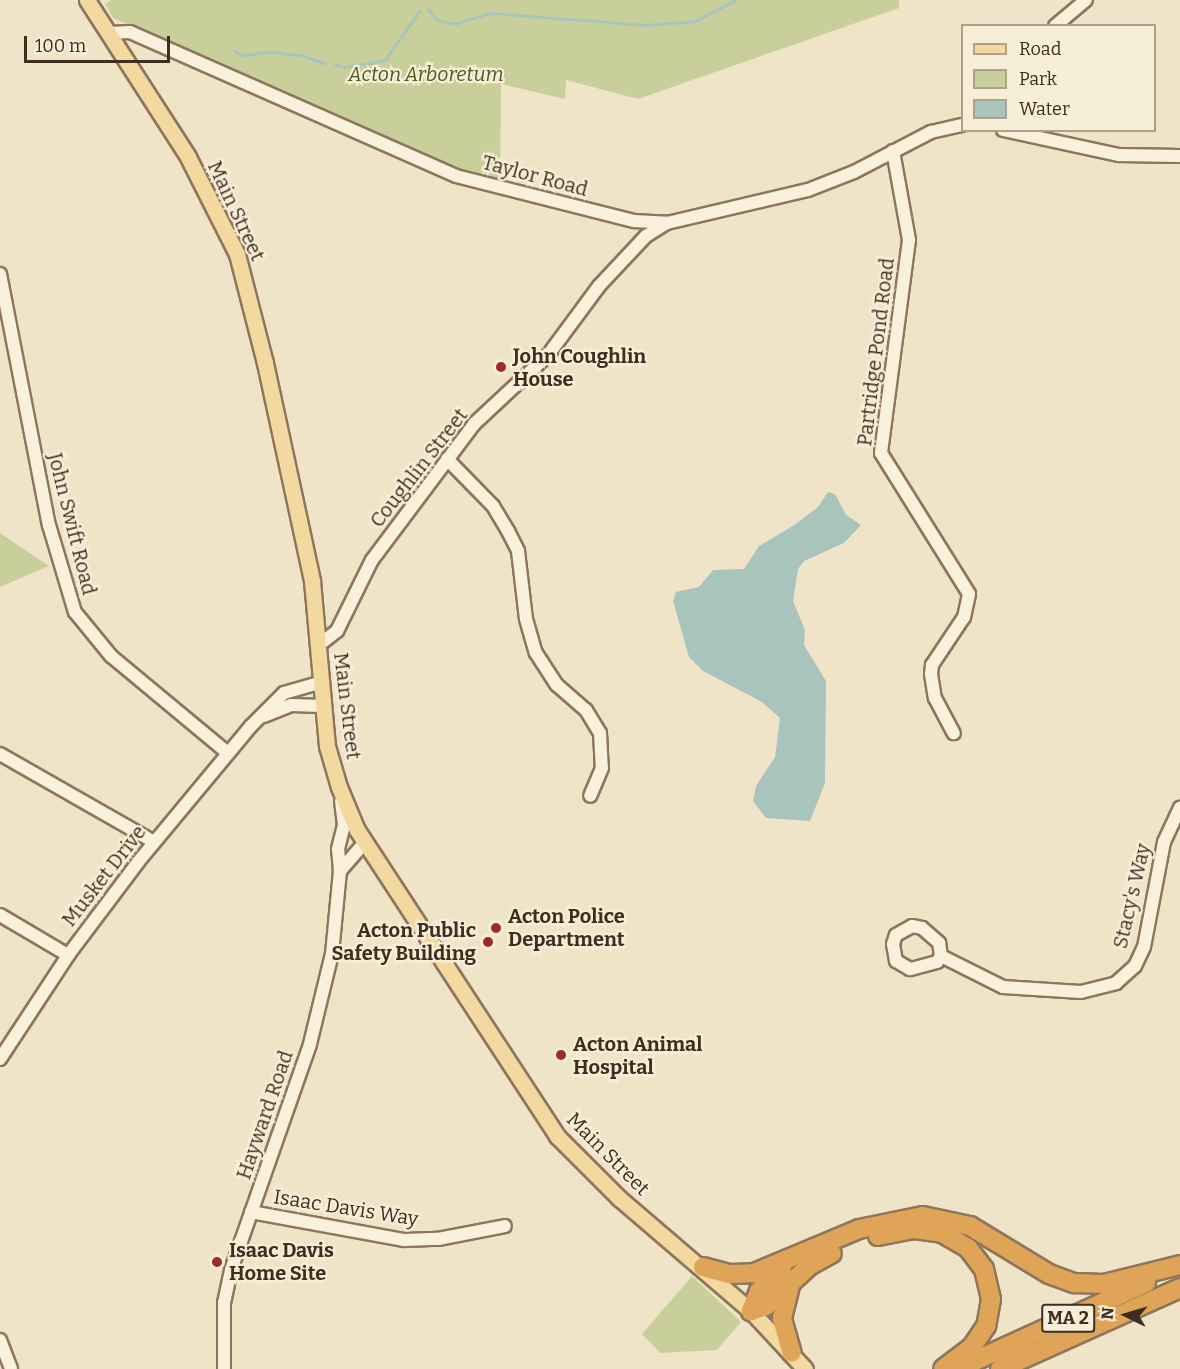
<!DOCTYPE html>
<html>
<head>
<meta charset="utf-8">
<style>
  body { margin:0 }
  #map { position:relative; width:1180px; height:1369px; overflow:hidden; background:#f0e4c8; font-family:Bitter,serif }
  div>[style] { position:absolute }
  .green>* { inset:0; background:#c9cf9b }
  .water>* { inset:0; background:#a9c4bc }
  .stream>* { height:3px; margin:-1.5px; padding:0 1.5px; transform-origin:1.5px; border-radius:1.5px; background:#a9c4bc }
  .roads { filter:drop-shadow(2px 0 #8d765c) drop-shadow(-2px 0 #8d765c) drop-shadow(0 2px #8d765c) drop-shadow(0 -2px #8d765c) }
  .minor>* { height:12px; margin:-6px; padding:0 6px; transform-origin:6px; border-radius:6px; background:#faf1dc }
  .major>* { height:15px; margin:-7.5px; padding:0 7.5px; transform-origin:7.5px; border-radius:7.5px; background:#f3d9a0 }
  .highway>* { height:18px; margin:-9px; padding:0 9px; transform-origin:9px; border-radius:9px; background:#e0a458 }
  .dots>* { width:16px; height:16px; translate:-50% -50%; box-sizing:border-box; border:3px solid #f7eed8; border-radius:50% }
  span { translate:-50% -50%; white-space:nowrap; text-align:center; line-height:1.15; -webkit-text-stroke:4.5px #f7eed8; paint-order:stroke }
  .shield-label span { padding:2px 4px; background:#f7eed8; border:2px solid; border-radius:4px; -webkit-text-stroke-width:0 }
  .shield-label { font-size:18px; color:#3d2e20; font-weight:700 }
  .park-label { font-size:20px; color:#4d5a26; font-style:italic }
  .street-label { font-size:20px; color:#3d2e20 }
  .poi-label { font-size:20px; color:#3d2e20; font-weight:700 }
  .left { translate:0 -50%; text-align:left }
  .right { translate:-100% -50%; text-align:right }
  .legend { position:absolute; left:961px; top:24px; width:195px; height:108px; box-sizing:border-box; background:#f7eed8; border:2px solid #ada18e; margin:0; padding:8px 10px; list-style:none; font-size:18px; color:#3d2e20 }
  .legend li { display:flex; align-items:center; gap:12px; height:30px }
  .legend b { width:30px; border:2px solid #ada18e }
  .north { position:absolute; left:1096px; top:1285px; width:60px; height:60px; -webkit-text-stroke:4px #f7eed8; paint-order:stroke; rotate:275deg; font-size:16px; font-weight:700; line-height:24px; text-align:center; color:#3d2e20 }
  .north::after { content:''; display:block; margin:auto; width:21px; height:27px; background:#3d2e20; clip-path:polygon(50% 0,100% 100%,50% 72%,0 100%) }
  .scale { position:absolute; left:24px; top:36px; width:146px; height:27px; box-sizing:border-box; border:3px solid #3d2e20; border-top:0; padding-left:8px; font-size:18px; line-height:21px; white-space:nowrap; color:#3d2e20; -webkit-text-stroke:4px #f7eed8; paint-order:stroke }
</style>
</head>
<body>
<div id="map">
  <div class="green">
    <i style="clip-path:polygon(111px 0,899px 0,899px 8px,638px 99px,566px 80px,565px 99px,501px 84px,500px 180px,463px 172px,113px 18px,105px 4px)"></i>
    <i style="clip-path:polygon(0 533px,49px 566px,0 587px)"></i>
    <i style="clip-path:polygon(692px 1276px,741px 1322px,717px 1350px,660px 1353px,642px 1334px)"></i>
  </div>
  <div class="water">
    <i style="clip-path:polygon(828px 492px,835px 494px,846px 515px,861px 525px,844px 543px,804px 561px,798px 569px,793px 601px,805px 630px,804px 645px,826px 681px,825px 783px,810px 821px,766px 818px,753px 801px,756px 786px,775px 757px,780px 718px,762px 702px,703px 671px,689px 657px,673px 601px,676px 592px,699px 587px,713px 570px,744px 569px,759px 546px,796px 524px,818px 507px)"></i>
  </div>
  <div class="stream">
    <i style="left:428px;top:9px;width:14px;rotate:51deg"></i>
    <i style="left:437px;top:20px;width:17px;rotate:13deg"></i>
    <i style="left:454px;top:24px;width:38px;rotate:-17deg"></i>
    <i style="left:490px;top:13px;width:156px;rotate:4.4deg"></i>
    <i style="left:646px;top:25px;width:49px;rotate:-4.7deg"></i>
    <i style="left:695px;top:21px;width:45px;rotate:-27.7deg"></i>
    <i style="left:234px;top:51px;width:9px;rotate:27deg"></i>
    <i style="left:242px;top:55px;width:31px;rotate:-6deg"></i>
    <i style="left:273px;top:52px;width:31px;rotate:7deg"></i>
    <i style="left:304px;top:56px;width:23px;rotate:20deg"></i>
    <i style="left:335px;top:64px;width:5px;rotate:22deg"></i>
    <i style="left:344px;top:67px;width:42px;rotate:-9.7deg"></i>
    <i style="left:385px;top:60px;width:61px;rotate:-55deg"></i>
  </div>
  <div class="roads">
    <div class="minor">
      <i style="left:1055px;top:26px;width:40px;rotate:-40deg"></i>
      <i style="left:109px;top:33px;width:21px;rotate:-3deg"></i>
      <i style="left:130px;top:32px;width:356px;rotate:23.8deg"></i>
      <i style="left:456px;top:176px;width:184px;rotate:14.2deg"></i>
      <i style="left:634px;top:221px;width:33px;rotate:3deg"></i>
      <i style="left:667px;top:223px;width:145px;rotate:-13.2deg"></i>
      <i style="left:808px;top:190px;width:49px;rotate:-21.4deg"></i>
      <i style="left:854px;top:172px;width:87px;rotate:-27.5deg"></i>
      <i style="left:931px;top:132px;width:32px;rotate:-13deg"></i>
      <i style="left:1003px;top:130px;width:119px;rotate:12.2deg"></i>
      <i style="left:1119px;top:155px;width:61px;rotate:0.9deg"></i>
      <i style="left:893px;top:151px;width:90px;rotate:79.8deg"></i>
      <i style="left:909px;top:240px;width:215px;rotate:97.5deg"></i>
      <i style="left:881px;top:453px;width:166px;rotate:58deg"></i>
      <i style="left:969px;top:594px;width:24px;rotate:102deg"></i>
      <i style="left:964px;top:617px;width:58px;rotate:123.7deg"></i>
      <i style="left:932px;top:665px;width:9px;rotate:96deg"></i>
      <i style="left:931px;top:674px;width:24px;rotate:81deg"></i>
      <i style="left:935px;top:698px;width:40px;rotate:62deg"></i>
      <i style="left:0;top:274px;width:256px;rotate:79deg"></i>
      <i style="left:49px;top:525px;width:91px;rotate:73.4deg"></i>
      <i style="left:75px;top:612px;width:57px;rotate:50.7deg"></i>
      <i style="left:111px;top:656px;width:152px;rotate:39.7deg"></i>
      <i style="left:447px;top:459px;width:66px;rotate:45.6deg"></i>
      <i style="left:493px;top:506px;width:29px;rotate:59deg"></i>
      <i style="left:508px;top:531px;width:22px;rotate:63deg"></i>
      <i style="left:518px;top:551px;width:68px;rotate:83.3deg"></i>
      <i style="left:526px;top:619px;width:35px;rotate:74deg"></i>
      <i style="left:536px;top:653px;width:38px;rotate:57deg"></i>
      <i style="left:557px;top:685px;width:38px;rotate:41deg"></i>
      <i style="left:586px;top:710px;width:27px;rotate:59deg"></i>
      <i style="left:600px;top:733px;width:35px;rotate:87deg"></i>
      <i style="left:602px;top:768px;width:30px;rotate:113deg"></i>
      <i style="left:319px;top:645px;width:23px;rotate:-38deg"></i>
      <i style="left:337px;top:631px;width:79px;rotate:-63.8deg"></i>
      <i style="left:372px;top:560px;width:170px;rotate:-53.1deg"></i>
      <i style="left:474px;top:424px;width:101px;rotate:-43deg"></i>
      <i style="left:548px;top:355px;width:86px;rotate:-53.5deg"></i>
      <i style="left:599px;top:286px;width:69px;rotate:-46.8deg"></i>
      <i style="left:646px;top:236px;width:25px;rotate:-32deg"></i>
      <i style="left:264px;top:716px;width:29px;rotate:-22deg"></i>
      <i style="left:291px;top:705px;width:31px;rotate:2deg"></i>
      <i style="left:0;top:754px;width:177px;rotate:29.7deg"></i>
      <i style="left:340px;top:871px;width:38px;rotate:-49deg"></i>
      <i style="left:0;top:915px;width:79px;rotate:30.5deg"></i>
      <i style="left:912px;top:926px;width:10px;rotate:11deg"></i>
      <i style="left:922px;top:928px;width:23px;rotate:41deg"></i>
      <i style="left:939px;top:943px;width:13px;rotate:81deg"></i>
      <i style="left:941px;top:956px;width:7px;rotate:124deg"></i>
      <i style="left:937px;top:962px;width:28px;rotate:165deg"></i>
      <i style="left:910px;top:969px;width:16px;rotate:-150deg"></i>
      <i style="left:896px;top:961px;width:17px;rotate:-100deg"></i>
      <i style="left:893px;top:944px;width:9px;rotate:-72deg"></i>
      <i style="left:896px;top:935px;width:18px;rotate:-29deg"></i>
      <i style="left:941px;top:956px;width:69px;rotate:26.6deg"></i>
      <i style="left:1003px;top:987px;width:78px;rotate:3.7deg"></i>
      <i style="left:1081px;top:992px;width:36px;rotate:-14deg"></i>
      <i style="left:1116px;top:983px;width:25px;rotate:-42deg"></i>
      <i style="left:1135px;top:966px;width:21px;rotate:-65deg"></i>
      <i style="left:1144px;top:947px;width:107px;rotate:-79.2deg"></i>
      <i style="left:1164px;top:842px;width:38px;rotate:-65deg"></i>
      <i style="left:0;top:1059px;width:126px;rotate:-56.7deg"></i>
      <i style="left:69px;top:954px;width:115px;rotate:-53.1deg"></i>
      <i style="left:138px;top:862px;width:177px;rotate:-50.3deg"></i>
      <i style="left:251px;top:726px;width:47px;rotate:-45deg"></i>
      <i style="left:284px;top:693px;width:37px;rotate:-16deg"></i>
      <i style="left:251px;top:1212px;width:156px;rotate:10.4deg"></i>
      <i style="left:404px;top:1240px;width:34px;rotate:-2deg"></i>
      <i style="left:438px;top:1239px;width:68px;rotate:-11deg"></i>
      <i style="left:0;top:1340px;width:31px;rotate:69deg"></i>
      <i style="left:224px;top:1369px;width:66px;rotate:-90deg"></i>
      <i style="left:224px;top:1303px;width:34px;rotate:-78deg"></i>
      <i style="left:231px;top:1270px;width:239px;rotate:-70.7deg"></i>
      <i style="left:310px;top:1044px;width:93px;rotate:-76.3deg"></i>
      <i style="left:332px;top:954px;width:83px;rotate:-84.5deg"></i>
      <i style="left:340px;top:871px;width:22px;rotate:-95deg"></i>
      <i style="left:338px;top:849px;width:25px;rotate:-76deg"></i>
      <i style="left:344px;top:825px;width:24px;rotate:-97deg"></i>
    </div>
    <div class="major">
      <i style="left:87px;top:0;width:187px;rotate:57.2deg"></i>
      <i style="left:188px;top:157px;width:109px;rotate:63.2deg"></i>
      <i style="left:237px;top:254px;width:113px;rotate:75.6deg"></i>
      <i style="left:265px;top:363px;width:223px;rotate:77.8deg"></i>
      <i style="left:312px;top:581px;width:166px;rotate:84.8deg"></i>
      <i style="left:327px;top:746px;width:43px;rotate:73.7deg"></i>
      <i style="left:339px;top:787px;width:47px;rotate:67.3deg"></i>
      <i style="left:357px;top:830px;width:366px;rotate:56.8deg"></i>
      <i style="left:557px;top:1136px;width:88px;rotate:45deg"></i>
      <i style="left:619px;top:1198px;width:174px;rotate:40.6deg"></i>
      <i style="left:751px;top:1311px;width:79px;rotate:47deg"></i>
    </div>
    <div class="highway">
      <i style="left:878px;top:1236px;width:38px;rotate:-11deg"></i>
      <i style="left:915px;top:1229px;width:27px;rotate:8deg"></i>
      <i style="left:942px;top:1233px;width:30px;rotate:30deg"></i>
      <i style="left:968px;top:1248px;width:26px;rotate:53deg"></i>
      <i style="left:984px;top:1269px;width:31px;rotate:77deg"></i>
      <i style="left:991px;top:1299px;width:27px;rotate:100deg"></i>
      <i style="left:986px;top:1326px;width:25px;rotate:124deg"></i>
      <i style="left:972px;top:1347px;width:36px;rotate:143deg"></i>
      <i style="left:703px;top:1267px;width:28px;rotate:15deg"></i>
      <i style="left:730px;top:1274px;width:24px;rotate:-2deg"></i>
      <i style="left:754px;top:1273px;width:114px;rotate:-22.7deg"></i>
      <i style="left:859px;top:1229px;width:65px;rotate:-11.5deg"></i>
      <i style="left:923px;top:1216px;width:48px;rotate:12deg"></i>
      <i style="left:970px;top:1226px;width:92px;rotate:31.3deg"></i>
      <i style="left:1049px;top:1274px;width:27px;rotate:20deg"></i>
      <i style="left:1074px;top:1283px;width:30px;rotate:2deg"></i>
      <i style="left:1104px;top:1284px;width:78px;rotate:-14deg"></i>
      <i style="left:782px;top:1268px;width:33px;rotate:135deg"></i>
      <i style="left:759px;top:1291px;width:22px;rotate:112deg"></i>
      <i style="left:751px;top:1311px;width:16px;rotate:-18deg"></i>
      <i style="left:766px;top:1306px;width:59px;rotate:-42.9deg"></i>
      <i style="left:809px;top:1266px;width:26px;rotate:-29deg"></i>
      <i style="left:790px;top:1286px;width:34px;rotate:104deg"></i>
      <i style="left:782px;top:1319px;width:35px;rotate:74deg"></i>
      <i style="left:957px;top:1369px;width:208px;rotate:-24.5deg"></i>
      <i style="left:1000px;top:1369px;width:197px;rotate:-24.2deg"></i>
    </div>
  </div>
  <div class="dots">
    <i style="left:501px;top:367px;background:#9e2a2b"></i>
    <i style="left:496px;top:928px;background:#9e2a2b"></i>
    <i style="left:488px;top:942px;background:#9e2a2b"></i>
    <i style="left:561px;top:1055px;background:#9e2a2b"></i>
    <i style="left:217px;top:1262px;background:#9e2a2b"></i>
  </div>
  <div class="shield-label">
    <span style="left:1068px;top:1318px">MA 2</span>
  </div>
  <div class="park-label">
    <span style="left:426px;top:74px">Acton Arboretum</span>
  </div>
  <div class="street-label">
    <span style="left:535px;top:176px;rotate:15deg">Taylor Road</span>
    <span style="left:236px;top:211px;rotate:65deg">Main Street</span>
    <span style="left:876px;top:352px;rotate:-83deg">Partridge Pond Road</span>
    <span style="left:419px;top:468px;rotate:-52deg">Coughlin Street</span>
    <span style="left:72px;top:524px;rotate:76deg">John Swift Road</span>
    <span style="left:347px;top:706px;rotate:83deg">Main Street</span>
    <span style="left:104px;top:876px;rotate:-52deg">Musket Drive</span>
    <span style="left:1132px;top:896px;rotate:-77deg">Stacy's Way</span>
    <span style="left:265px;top:1115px;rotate:-71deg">Hayward Road</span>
    <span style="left:608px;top:1154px;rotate:45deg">Main Street</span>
    <span style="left:346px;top:1208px;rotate:9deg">Isaac Davis Way</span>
  </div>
  <div class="poi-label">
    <span class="left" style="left:513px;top:368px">John Coughlin<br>House</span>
    <span class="left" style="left:508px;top:928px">Acton Police<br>Department</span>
    <span class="right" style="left:476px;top:942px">Acton Public<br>Safety Building</span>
    <span class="left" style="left:573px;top:1056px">Acton Animal<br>Hospital</span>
    <span class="left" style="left:229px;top:1262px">Isaac Davis<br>Home Site</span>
  </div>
  <ul class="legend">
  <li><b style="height:8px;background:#f3d9a0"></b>Road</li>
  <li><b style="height:16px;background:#c9cf9b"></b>Park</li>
  <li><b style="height:16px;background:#a9c4bc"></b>Water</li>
  </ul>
  <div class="north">N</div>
  <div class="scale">100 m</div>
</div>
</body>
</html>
